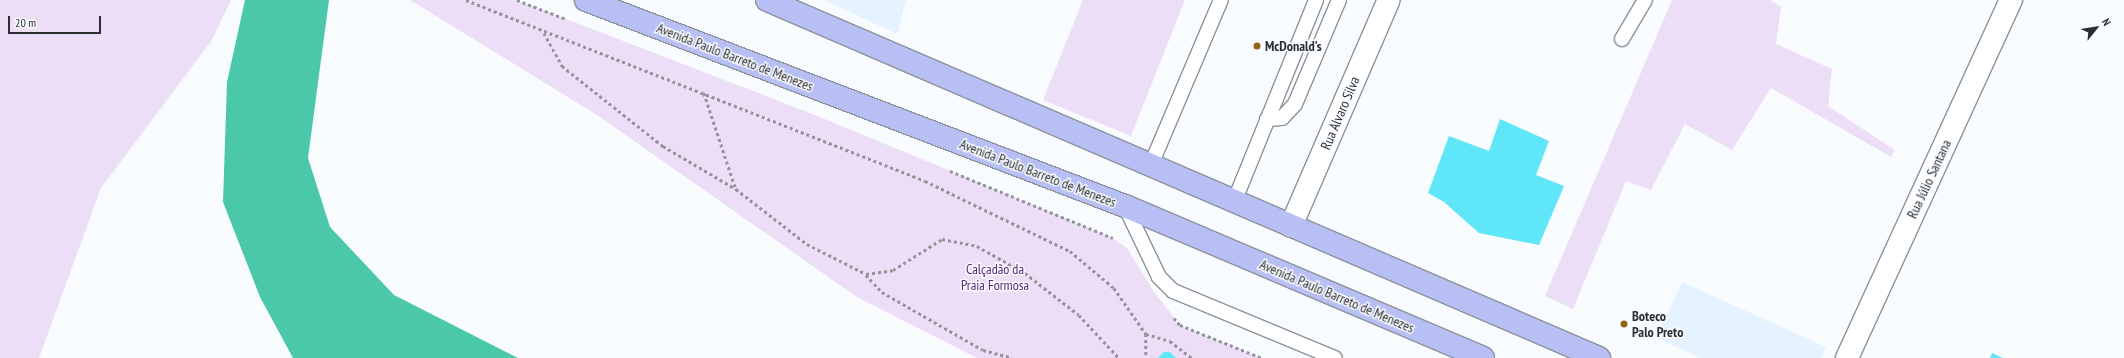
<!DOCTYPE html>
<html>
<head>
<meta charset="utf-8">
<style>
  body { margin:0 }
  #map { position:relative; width:2124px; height:358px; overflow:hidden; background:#f9fcff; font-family:"PT Sans Narrow",sans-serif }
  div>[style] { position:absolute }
  .built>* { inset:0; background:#e4f3ff }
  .green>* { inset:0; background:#ecdef7 }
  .water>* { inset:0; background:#4bc7aa }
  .building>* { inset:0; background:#60e6f9 }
  .path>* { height:2.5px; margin-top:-1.25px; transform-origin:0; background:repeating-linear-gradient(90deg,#929598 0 3px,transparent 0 6px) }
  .roads { filter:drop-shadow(1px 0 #8c939a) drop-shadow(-1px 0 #8c939a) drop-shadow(0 1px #8c939a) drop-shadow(0 -1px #8c939a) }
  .lane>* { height:14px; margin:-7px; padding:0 7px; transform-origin:7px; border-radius:7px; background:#fff }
  .street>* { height:22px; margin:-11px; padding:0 11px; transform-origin:11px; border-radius:11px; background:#fff }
  .primary>* { height:22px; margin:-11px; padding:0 11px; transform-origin:11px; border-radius:11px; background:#b7bff5 }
  .dots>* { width:11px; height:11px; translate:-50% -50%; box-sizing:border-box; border:2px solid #f9fcff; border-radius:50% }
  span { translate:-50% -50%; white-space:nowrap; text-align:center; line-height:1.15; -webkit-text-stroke:3px #f9fcff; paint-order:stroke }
  .poi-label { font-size:14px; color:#2c2f32; font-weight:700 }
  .left { translate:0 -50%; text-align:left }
  .street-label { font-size:14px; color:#2c2f32 }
  .park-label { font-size:14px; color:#5c237e }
  .north { position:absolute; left:2076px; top:8px; width:40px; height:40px; -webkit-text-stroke:3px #f9fcff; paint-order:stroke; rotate:60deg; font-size:11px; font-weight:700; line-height:16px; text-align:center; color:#2c2f32 }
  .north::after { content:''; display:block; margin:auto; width:14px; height:18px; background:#2c2f32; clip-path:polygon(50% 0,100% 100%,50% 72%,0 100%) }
  .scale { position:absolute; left:8px; top:16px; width:93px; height:18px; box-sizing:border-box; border:2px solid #2c2f32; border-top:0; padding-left:5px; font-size:12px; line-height:14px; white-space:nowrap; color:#2c2f32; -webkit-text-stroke:3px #f9fcff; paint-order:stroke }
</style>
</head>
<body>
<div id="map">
  <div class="built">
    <i style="clip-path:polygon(824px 0,906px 0,897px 34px)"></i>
    <i style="clip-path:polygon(1682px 282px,1826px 347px,1821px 358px,1701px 358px,1656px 338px)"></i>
  </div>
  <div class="green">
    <i style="clip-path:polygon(0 0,231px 0,212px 40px,101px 188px,39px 358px,0 358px)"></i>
    <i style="clip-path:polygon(410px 0,517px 0,815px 115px,1111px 237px,1127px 248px,1154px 292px,1180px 325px,1262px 358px,977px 358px,857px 297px,597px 115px)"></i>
    <i style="clip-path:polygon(1083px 0,1185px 0,1131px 136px,1043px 100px)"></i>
    <i style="clip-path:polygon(1672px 0,1770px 0,1781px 7px,1776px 44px,1832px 69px,1828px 106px,1895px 150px,1891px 157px,1771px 88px,1732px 150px,1685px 124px,1651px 190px,1626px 181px,1573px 309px,1545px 296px)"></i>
  </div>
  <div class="water">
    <i style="clip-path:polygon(245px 0,329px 0,308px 158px,330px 227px,394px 295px,518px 358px,293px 358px,260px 297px,223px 202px,227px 82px)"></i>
  </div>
  <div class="building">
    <i style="clip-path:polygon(1500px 119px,1549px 141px,1536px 175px,1564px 186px,1539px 245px,1479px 233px,1444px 202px,1428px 193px,1449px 136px,1489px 151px)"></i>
    <i style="clip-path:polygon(1170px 352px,1176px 358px,1158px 358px,1164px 352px)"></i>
    <i style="clip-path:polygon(1992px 353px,2003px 358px,1990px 358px)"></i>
  </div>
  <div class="path">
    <i style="left:466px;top:0;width:493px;rotate:21.5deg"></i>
    <i style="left:925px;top:181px;width:161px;rotate:25.8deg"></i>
    <i style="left:1070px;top:251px;width:57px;rotate:40.1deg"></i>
    <i style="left:1114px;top:288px;width:56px;rotate:55.2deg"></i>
    <i style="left:1146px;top:334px;width:24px;rotate:90deg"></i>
    <i style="left:517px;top:0;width:53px;rotate:21.2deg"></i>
    <i style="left:544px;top:33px;width:38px;rotate:61deg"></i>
    <i style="left:562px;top:66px;width:129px;rotate:38.4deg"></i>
    <i style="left:663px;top:146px;width:85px;rotate:30.5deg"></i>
    <i style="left:704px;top:93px;width:101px;rotate:71.6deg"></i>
    <i style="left:736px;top:189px;width:90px;rotate:37.8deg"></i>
    <i style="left:807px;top:244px;width:66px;rotate:27deg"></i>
    <i style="left:866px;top:274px;width:27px;rotate:-8deg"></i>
    <i style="left:893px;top:270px;width:58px;rotate:-32.3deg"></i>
    <i style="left:942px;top:239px;width:36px;rotate:11deg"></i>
    <i style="left:977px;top:246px;width:55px;rotate:29.4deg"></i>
    <i style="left:1025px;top:273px;width:68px;rotate:37.9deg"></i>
    <i style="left:1079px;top:315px;width:59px;rotate:47.1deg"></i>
    <i style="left:950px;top:171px;width:176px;rotate:22.3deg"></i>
    <i style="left:866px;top:275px;width:23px;rotate:47deg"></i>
    <i style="left:882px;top:292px;width:116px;rotate:29.9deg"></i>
    <i style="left:983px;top:350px;width:30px;rotate:15deg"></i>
    <i style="left:1174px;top:318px;width:9px;rotate:49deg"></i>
    <i style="left:1180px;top:325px;width:88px;rotate:21.9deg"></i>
    <i style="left:1146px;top:334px;width:25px;rotate:16deg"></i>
    <i style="left:1170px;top:341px;width:28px;rotate:38deg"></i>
  </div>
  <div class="roads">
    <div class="lane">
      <i style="left:1622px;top:39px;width:45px;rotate:-59.5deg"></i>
      <i style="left:1267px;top:119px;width:15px;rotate:-4deg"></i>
      <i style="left:1282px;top:118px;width:19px;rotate:-47deg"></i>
      <i style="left:1295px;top:104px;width:113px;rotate:-67.1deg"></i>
      <i style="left:1150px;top:167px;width:181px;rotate:-67deg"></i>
      <i style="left:1234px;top:202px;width:218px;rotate:-67.9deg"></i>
      <i style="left:1125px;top:206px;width:79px;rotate:64.4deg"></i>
      <i style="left:1159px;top:277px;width:20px;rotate:45deg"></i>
      <i style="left:1173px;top:291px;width:175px;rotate:22.5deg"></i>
    </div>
    <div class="street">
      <i style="left:1291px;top:226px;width:246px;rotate:-66.6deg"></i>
      <i style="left:1847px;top:358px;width:394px;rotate:-65.4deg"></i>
    </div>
    <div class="primary">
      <i style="left:586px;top:0;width:577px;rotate:20.92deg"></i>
      <i style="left:1125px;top:206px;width:389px;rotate:23deg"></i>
      <i style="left:767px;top:0;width:906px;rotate:23.28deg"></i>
    </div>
  </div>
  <div class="dots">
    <i style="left:1257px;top:46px;background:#946314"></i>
    <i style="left:1624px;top:324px;background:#946314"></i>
  </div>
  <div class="poi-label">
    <span class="left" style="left:1265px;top:46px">McDonald's</span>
    <span class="left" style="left:1632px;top:324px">Boteco<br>Palo Preto</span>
  </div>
  <div class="street-label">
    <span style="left:735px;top:57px;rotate:21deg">Avenida Paulo Barreto de Menezes</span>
    <span style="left:1340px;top:113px;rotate:-67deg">Rua Alvaro Silva</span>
    <span style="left:1038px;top:173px;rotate:21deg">Avenida Paulo Barreto de Menezes</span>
    <span style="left:1929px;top:179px;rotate:-65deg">Rua Júlio Santana</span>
    <span style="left:1337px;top:296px;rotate:23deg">Avenida Paulo Barreto de Menezes</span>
  </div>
  <div class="park-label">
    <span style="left:995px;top:277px">Calçadão da<br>Praia Formosa</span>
  </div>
  <div class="north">N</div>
  <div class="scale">20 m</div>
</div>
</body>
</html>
